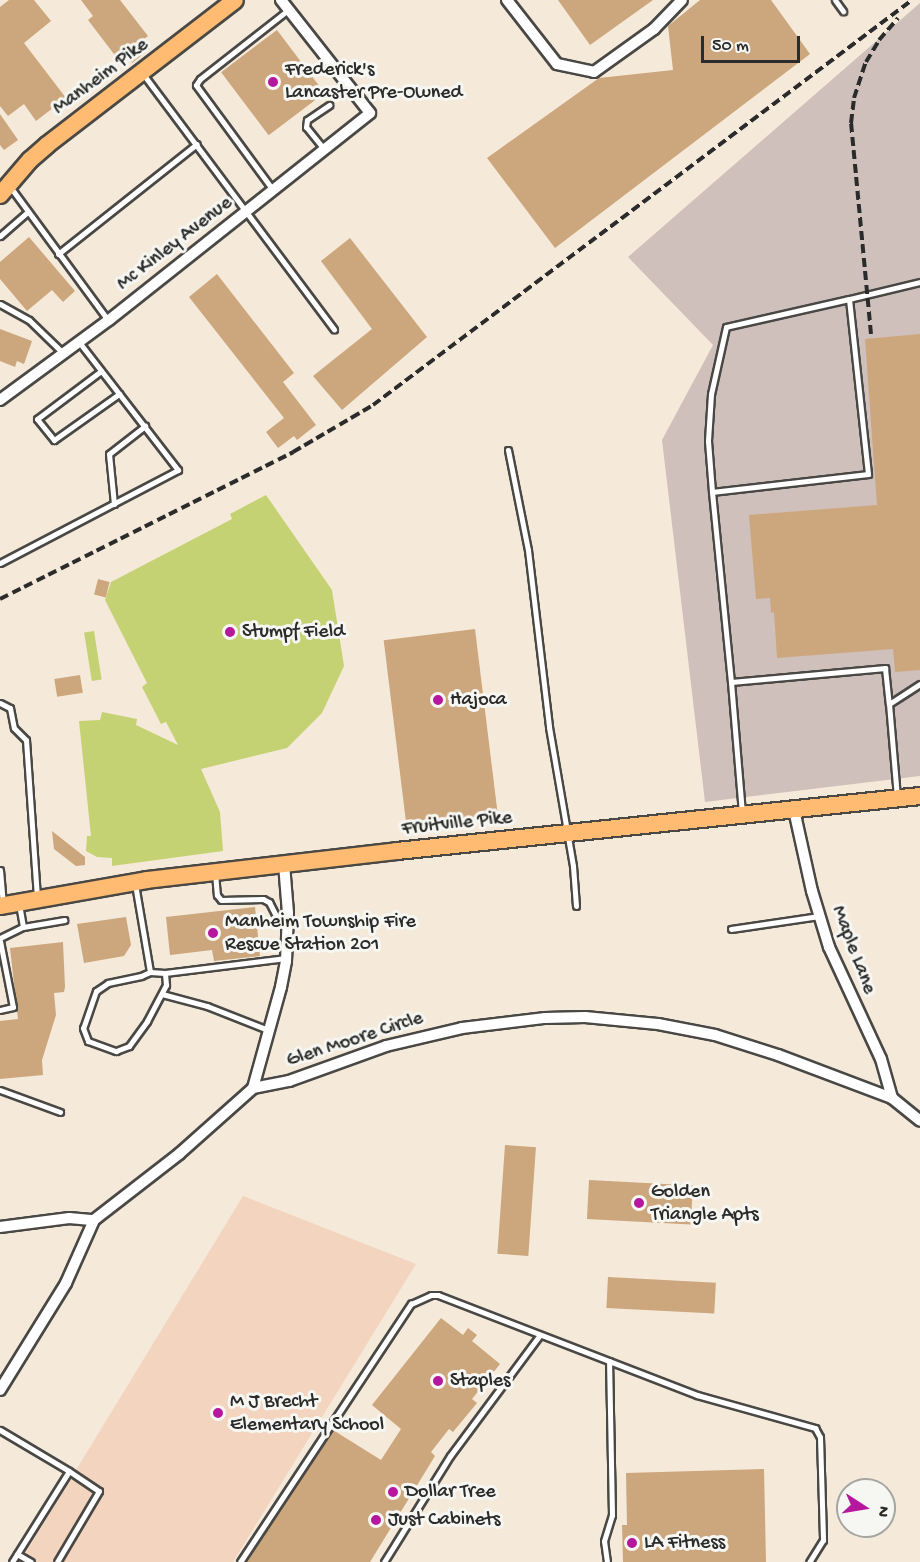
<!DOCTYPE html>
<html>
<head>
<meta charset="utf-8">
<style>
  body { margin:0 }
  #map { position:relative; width:920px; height:1562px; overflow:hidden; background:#f5e9d9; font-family:"Gochi Hand",sans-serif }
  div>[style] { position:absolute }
  .built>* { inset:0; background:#f3d4bf }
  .industrial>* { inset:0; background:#cfc0bb }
  .green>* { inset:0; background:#c4d274; transform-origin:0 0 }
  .building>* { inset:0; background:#cca67c; transform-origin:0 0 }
  .roads { filter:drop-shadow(2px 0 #494845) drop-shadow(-2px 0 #494845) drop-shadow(0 2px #494845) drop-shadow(0 -2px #494845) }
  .lane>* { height:5px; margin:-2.5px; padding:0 2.5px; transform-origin:2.5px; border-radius:2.5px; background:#fff }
  .street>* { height:10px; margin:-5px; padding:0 5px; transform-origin:5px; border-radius:5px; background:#fff }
  .primary>* { height:16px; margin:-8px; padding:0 8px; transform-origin:8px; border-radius:8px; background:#febb71 }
  .rail>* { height:4px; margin-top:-2px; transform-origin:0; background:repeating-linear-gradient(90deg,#2b2b2b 0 9px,transparent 0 13.5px) }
  .dots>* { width:16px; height:16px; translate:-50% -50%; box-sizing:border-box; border:3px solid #f6f6f2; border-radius:50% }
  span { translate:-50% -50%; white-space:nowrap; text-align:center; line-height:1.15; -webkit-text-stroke:6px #f6f6f2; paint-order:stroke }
  .poi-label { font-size:20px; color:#2b2b2b }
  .left { translate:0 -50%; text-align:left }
  .street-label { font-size:20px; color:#2b2b2b }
  .north { position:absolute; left:836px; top:1478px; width:60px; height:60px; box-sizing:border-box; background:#f6f6f2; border:2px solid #a5a5a2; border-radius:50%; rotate:102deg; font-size:16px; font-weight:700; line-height:24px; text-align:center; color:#2b2b2b }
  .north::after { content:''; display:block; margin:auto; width:21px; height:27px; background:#b5179e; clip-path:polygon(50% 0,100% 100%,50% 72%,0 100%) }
  .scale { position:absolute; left:701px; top:36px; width:99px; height:27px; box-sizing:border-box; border:3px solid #2b2b2b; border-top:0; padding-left:8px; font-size:18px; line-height:21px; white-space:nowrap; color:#2b2b2b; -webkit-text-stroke:4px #f6f6f2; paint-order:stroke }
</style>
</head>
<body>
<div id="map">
  <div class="built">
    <i style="clip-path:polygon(243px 1196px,416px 1264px,233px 1562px,20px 1562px)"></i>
  </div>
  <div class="industrial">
    <i style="clip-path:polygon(920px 3px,920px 776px,705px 802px,662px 440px,713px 345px,628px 257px)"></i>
  </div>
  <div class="green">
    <i style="clip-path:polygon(266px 495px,332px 590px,344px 666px,322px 713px,287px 748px,201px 769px,220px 812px,223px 851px,112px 866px,112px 858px,97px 857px,86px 851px,87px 836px,91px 836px,79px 721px,100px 720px,102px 712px,137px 719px,136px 725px,178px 745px,166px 722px,161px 724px,142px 687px,147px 683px,105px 600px,111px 582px,232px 519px,230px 514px)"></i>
    <i style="left:94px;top:631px;width:49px;height:10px;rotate:81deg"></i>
  </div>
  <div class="building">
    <i style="clip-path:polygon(9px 0,34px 0,51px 21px,24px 43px,66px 98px,36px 121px,24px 104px,8px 116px,0 106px,0 7px)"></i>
    <i style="clip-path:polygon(81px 0,120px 0,148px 36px,143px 40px,150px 49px,132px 63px,124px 53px,117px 58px,88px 20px,93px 16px)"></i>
    <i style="clip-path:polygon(558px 0,653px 0,590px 45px)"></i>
    <i style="clip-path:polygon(700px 0,771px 0,810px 54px,555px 248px,487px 158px,599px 78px,673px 70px,668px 26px)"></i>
    <i style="left:277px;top:30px;width:79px;height:70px;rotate:53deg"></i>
    <i style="clip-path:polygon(0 114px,18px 140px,4px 150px,0 145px)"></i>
    <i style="clip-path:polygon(29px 237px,75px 291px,63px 302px,52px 290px,27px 311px,0 279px,0 262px)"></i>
    <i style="clip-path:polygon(350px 238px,427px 337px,342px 410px,313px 376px,372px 329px,321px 261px)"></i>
    <i style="clip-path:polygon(217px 274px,294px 373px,283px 382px,316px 425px,297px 440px,294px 436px,278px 448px,266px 432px,284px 418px,189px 297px)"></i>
    <i style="clip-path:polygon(0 329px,32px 341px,24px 364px,17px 361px,15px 367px,0 361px)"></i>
    <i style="clip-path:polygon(920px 334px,920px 670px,895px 672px,893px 649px,777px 658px,774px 612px,771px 613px,770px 598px,756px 599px,749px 515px,877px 505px,865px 339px)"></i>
    <i style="left:98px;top:579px;width:12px;height:16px;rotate:14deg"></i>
    <i style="left:475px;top:629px;width:191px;height:92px;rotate:83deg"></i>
    <i style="left:80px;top:675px;width:18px;height:26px;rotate:81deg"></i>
    <i style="clip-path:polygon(52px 831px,85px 857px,85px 865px,76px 866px,54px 849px)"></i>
    <i style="clip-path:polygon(255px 907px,260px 956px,214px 961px,212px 950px,170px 955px,166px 917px)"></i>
    <i style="clip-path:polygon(126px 917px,131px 945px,124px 956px,84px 963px,77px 924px)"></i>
    <i style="clip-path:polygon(63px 942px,65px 987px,64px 992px,54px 993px,56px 1015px,42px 1060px,43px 1075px,0 1079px,0 1021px,18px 1019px,10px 948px)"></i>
    <i style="left:505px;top:1145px;width:31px;height:109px;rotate:4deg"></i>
    <i style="left:589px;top:1180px;width:104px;height:39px;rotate:3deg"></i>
    <i style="left:608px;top:1277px;width:108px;height:31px;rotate:3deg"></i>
    <i style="clip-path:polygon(441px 1318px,463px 1335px,468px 1328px,477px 1335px,472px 1341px,500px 1364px,472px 1399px,477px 1403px,453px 1432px,449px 1429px,431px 1452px,435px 1456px,370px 1562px,247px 1562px,333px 1430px,381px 1460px,401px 1429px,372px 1405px)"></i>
    <i style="clip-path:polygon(764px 1469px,766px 1562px,623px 1562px,622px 1525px,627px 1525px,626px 1473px)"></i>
  </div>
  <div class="roads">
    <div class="lane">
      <i style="left:835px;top:0;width:14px;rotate:54deg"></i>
      <i style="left:143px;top:74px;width:319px;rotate:53.2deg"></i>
      <i style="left:324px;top:149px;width:28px;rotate:-129deg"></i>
      <i style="left:306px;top:127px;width:7px;rotate:-82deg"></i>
      <i style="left:307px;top:120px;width:27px;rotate:-34deg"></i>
      <i style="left:11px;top:188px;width:164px;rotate:53.7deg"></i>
      <i style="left:273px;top:190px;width:130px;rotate:-126.3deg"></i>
      <i style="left:196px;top:85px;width:7px;rotate:-56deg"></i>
      <i style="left:200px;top:79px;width:112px;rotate:-38.1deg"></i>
      <i style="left:0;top:236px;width:37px;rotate:-41deg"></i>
      <i style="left:58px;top:254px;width:177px;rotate:-38.4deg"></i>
      <i style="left:849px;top:299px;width:73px;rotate:-13.5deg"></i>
      <i style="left:0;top:304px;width:33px;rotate:29deg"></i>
      <i style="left:29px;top:320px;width:49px;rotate:44.2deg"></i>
      <i style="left:101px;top:371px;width:80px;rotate:143.1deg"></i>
      <i style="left:37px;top:419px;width:27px;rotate:51deg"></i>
      <i style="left:54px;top:440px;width:80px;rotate:-35.3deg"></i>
      <i style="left:508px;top:450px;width:102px;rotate:78.7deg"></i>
      <i style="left:528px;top:550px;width:178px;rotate:83.2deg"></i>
      <i style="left:549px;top:727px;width:141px;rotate:80.2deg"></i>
      <i style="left:573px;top:866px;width:40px;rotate:85.7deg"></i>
      <i style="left:712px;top:492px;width:157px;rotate:-6.6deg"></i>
      <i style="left:868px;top:474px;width:176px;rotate:-96.2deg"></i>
      <i style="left:849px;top:299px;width:126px;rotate:167.2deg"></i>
      <i style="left:726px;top:327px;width:69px;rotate:102.6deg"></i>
      <i style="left:711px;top:394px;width:47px;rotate:93.7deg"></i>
      <i style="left:708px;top:441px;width:51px;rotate:85.5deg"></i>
      <i style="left:712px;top:492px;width:191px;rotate:84.3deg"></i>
      <i style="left:114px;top:504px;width:50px;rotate:-95.7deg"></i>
      <i style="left:109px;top:454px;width:46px;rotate:-37.9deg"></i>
      <i style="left:0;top:563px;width:201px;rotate:-27.6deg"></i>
      <i style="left:178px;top:470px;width:160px;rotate:-127.7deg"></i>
      <i style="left:0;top:703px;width:11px;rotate:27deg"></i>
      <i style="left:10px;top:708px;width:20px;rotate:79deg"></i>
      <i style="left:14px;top:728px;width:17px;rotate:45deg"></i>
      <i style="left:26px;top:740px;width:157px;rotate:86deg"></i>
      <i style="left:897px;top:797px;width:93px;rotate:-94.9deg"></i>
      <i style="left:889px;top:704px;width:37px;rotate:-33deg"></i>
      <i style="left:742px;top:813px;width:131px;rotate:-94.8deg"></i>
      <i style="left:731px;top:682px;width:155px;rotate:-5.2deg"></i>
      <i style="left:885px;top:668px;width:36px;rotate:84deg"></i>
      <i style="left:0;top:870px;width:34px;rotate:85deg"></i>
      <i style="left:215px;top:873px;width:22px;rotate:85deg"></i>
      <i style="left:217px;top:895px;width:6px;rotate:51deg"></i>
      <i style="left:221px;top:900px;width:42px;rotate:-1.4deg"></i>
      <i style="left:263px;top:899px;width:7px;rotate:27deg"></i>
      <i style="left:269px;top:902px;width:16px;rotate:63deg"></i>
      <i style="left:276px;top:916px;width:12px;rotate:14deg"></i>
      <i style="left:135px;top:884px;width:89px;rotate:80.3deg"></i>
      <i style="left:150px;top:972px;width:10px;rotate:156deg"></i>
      <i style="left:141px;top:976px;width:34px;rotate:168deg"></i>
      <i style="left:108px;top:983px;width:14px;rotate:146deg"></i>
      <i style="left:96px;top:991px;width:39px;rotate:109deg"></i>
      <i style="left:83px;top:1028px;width:14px;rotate:69deg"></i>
      <i style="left:88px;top:1041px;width:30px;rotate:20deg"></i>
      <i style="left:116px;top:1051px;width:14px;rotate:-21deg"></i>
      <i style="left:129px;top:1046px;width:31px;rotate:-54deg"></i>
      <i style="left:147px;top:1021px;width:41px;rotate:-62.2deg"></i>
      <i style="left:166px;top:985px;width:12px;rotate:-95deg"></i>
      <i style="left:165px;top:973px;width:15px;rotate:-176deg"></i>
      <i style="left:19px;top:904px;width:23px;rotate:80deg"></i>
      <i style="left:731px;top:929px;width:89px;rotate:-8.4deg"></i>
      <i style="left:0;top:938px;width:25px;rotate:-26deg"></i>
      <i style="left:23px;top:927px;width:42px;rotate:-9.7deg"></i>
      <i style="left:0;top:941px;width:67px;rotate:78.9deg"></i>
      <i style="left:13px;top:1007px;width:13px;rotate:167deg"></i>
      <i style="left:165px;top:973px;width:122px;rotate:-7.1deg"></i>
      <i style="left:162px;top:994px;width:47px;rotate:14.9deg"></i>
      <i style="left:207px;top:1006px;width:66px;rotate:21.5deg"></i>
      <i style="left:0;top:1090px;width:64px;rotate:20.1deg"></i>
      <i style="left:0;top:1430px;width:80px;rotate:30.7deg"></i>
      <i style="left:17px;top:1554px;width:16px;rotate:30deg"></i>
      <i style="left:12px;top:1562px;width:107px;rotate:-57.9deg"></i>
      <i style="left:69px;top:1471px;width:36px;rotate:34deg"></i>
      <i style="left:99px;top:1491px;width:82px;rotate:120.6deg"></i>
      <i style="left:240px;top:1562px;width:310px;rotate:-56.5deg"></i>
      <i style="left:411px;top:1304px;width:22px;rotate:-24deg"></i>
      <i style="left:431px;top:1295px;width:7px"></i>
      <i style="left:438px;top:1295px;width:278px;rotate:21.1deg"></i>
      <i style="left:697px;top:1395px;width:123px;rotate:15.6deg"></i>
      <i style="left:815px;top:1428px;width:10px;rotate:61deg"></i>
      <i style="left:820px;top:1437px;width:103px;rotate:88.3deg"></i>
      <i style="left:823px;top:1540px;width:26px;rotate:122deg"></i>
      <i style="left:384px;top:1562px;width:125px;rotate:-58.1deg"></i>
      <i style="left:450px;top:1456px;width:151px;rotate:-53.4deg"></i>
      <i style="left:607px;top:1562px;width:21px;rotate:-98deg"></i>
      <i style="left:604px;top:1541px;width:27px;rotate:-73deg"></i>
      <i style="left:612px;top:1515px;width:154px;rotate:-91.1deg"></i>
    </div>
    <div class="street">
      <i style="left:507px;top:0;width:81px;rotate:52deg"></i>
      <i style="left:557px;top:64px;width:38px;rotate:12deg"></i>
      <i style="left:594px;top:72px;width:74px;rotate:-35.6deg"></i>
      <i style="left:654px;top:29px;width:40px;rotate:-46deg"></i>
      <i style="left:0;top:400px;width:135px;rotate:-36.3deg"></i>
      <i style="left:109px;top:320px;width:333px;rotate:-38.4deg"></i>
      <i style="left:370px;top:113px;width:144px;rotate:-128.2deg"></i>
      <i style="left:794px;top:810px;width:83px;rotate:77.5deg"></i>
      <i style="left:812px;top:891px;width:59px;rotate:73.1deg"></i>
      <i style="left:829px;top:947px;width:123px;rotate:65.1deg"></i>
      <i style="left:881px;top:1059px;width:41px;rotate:74.2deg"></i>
      <i style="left:253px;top:1088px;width:105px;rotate:-74.5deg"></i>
      <i style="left:281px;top:987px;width:26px;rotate:-79deg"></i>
      <i style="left:286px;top:961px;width:48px;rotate:-87.6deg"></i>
      <i style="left:288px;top:913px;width:49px;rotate:-94.7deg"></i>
      <i style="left:0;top:1227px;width:70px;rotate:-7.4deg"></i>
      <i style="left:69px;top:1218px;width:25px;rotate:5deg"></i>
      <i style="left:0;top:1390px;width:126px;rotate:-58.3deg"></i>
      <i style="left:66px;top:1283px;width:69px;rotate:-66deg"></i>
      <i style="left:94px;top:1220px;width:108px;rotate:-37.8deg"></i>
      <i style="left:179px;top:1154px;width:99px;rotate:-41.7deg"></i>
      <i style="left:253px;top:1088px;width:37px;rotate:-11deg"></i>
      <i style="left:289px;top:1081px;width:103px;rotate:-19.8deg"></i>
      <i style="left:386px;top:1046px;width:78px;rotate:-13.3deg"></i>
      <i style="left:462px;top:1028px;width:84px;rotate:-6.9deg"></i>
      <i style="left:545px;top:1018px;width:40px;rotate:-1.4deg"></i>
      <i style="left:585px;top:1017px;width:73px;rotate:5.5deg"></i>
      <i style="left:658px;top:1024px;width:58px;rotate:10.9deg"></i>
      <i style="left:715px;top:1035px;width:66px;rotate:17.6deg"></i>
      <i style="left:778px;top:1055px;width:122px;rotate:20.7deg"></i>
      <i style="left:892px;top:1098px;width:36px;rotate:39deg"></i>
    </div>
    <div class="primary">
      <i style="left:0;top:195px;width:46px;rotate:-49.4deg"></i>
      <i style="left:30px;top:160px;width:23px;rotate:-41deg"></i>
      <i style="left:47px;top:145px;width:237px;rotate:-37.6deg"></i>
      <i style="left:0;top:906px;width:149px;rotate:-10deg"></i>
      <i style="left:147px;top:880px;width:252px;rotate:-6.6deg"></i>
      <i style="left:397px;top:851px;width:526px;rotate:-6deg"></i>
    </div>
  </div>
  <div class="rail">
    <i style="left:871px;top:334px;width:212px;rotate:-95.4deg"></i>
    <i style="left:851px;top:123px;width:25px;rotate:-83deg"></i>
    <i style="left:854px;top:98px;width:38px;rotate:-72deg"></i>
    <i style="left:866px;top:62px;width:26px;rotate:-59deg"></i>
    <i style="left:879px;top:40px;width:29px;rotate:-49deg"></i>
    <i style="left:0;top:599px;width:328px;rotate:-26.6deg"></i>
    <i style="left:293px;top:452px;width:93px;rotate:-30.4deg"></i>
    <i style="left:373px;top:405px;width:674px;rotate:-36.92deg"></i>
  </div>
  <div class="dots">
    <i style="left:273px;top:82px;background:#b5179e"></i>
    <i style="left:230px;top:632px;background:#b5179e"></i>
    <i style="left:438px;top:700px;background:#b5179e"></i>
    <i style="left:213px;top:933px;background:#b5179e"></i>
    <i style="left:639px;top:1203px;background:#b5179e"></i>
    <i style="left:438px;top:1381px;background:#b5179e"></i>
    <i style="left:218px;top:1413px;background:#b5179e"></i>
    <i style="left:393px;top:1492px;background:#b5179e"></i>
    <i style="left:376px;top:1520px;background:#b5179e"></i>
    <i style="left:632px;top:1543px;background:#b5179e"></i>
  </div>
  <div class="poi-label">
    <span class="left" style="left:285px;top:82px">Frederick's<br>Lancaster Pre-Owned</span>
    <span class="left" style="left:242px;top:632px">Stumpf Field</span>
    <span class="left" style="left:450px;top:700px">Hajoca</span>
    <span class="left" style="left:225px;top:934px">Manheim Township Fire<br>Rescue Station 201</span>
    <span class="left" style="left:651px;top:1204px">Golden<br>Triangle Apts</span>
    <span class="left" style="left:450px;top:1381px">Staples</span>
    <span class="left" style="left:230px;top:1414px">M J Brecht<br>Elementary School</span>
    <span class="left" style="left:405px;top:1492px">Dollar Tree</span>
    <span class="left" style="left:388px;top:1520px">Just Cabinets</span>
    <span class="left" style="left:644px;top:1543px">LA Fitness</span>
  </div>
  <div class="street-label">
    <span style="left:101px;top:77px;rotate:-37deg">Manheim Pike</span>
    <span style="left:175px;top:244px;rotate:-38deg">Mc Kinley Avenue</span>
    <span style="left:457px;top:824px;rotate:-6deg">Fruitville Pike</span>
    <span style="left:853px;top:950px;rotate:69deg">Maple Lane</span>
    <span style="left:355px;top:1040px;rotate:-18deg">Glen Moore Circle</span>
  </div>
  <div class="north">N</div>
  <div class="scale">50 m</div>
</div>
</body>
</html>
